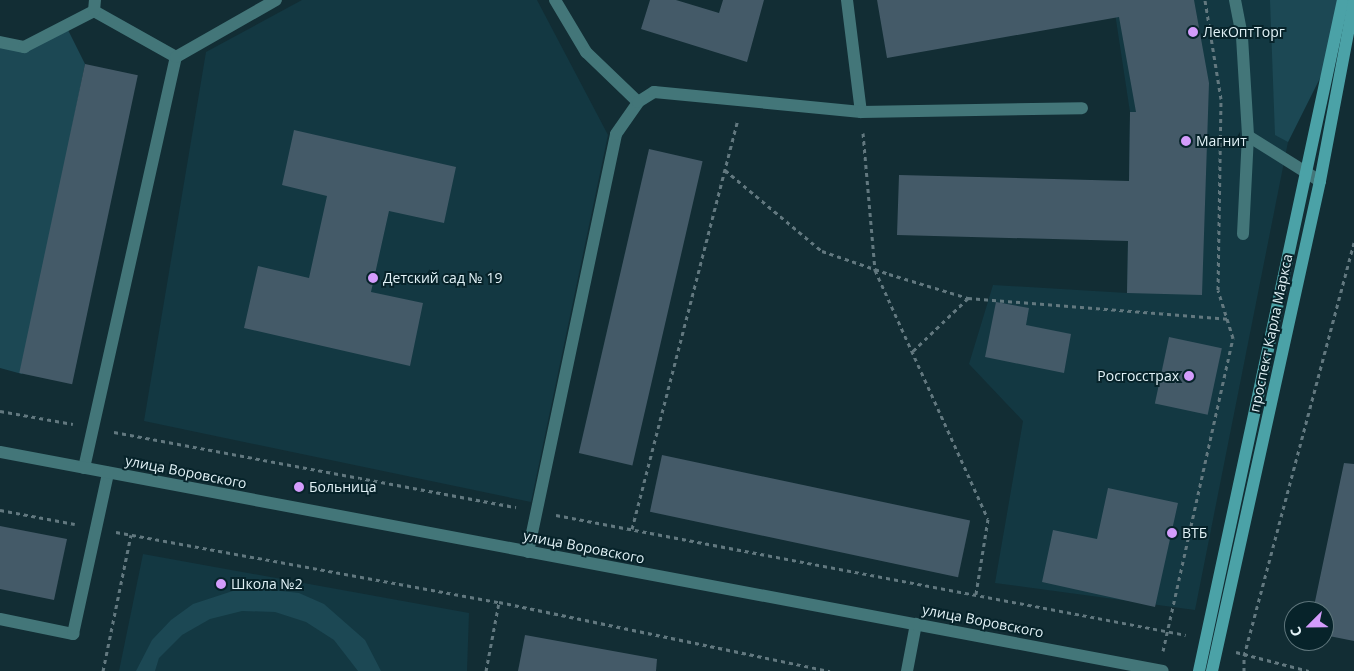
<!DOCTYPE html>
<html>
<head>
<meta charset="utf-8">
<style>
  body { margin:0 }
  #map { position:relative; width:1354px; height:671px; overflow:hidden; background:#122d34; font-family:"Open Sans",sans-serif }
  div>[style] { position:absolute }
  .built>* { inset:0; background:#133842 }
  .green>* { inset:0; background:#1c4854 }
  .building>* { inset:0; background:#445a68; transform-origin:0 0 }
  .path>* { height:3px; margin-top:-1.5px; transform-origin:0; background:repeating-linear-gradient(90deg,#62787f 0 4px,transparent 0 8px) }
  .service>* { height:12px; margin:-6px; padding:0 6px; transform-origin:6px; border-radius:6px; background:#437679 }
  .minor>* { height:12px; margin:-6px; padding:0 6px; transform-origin:6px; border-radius:6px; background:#437679 }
  .tertiary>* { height:12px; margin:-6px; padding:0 6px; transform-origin:6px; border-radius:6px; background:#437679 }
  .secondary>* { height:12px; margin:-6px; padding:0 6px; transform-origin:6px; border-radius:6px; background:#4ba2a7 }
  .dots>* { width:14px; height:14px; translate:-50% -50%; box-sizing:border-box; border:2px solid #07232a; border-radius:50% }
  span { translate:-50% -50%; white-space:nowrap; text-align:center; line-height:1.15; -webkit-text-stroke:4px #07232a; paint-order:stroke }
  .poi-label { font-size:14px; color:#e2f2f7 }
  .left { translate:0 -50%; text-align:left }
  .right { translate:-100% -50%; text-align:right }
  .street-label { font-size:14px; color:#e2f2f7 }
  .north { position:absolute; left:1284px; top:601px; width:50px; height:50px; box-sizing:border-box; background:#07232a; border:1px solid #5f767c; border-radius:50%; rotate:247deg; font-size:14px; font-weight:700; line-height:20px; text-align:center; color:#e2f2f7 }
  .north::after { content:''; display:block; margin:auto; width:18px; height:22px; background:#d49cfc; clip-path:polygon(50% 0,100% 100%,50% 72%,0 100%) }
</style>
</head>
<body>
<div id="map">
  <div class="built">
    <i style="clip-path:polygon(302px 0,537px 0,608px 135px,531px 502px,144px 421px,206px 52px)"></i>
    <i style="clip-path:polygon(1113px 0,1343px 0,1336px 46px,1288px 142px,1195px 610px,995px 583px,1023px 421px,969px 364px,993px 285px,1127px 293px,1130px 112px)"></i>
    <i style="clip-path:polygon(143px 554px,469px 613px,467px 671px,119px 671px)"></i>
  </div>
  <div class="green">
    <i style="clip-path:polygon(1270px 0,1343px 0,1336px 46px,1288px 142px,1275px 135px)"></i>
    <i style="clip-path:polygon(66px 26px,85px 64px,22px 374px,0 368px,0 42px,24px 47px)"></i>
    <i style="clip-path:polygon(245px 587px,299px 593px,324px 604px,365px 640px,381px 671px,358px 671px,334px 640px,306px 622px,275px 612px,242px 611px,210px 619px,182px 635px,159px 658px,155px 671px,136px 671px,152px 640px,171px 620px,193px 604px)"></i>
  </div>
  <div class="building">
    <i style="clip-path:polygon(650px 0,676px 0,719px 13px,723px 0,764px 0,747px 62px,641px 29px)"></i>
    <i style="clip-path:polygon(877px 0,1194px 0,1209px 83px,1202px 295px,1127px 293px,1128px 241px,897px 235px,899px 175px,1129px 181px,1130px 112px,1136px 112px,1119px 17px,887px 58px)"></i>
    <i style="left:85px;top:64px;width:54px;height:316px;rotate:12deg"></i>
    <i style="clip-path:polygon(294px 130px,456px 167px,444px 223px,389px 211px,371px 292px,423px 303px,410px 366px,244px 328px,258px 266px,309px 278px,327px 196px,282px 185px)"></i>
    <i style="left:649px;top:149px;width:55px;height:312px;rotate:13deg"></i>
    <i style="clip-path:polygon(996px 302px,1029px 308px,1026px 325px,1071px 334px,1064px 373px,985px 357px)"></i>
    <i style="left:1169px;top:337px;width:54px;height:68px;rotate:12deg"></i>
    <i style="left:662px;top:455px;width:315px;height:58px;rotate:12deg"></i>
    <i style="clip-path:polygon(1344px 463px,1354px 464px,1354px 641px,1324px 635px,1324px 611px,1313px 611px)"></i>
    <i style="clip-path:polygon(1108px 488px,1178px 503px,1155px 607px,1042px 582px,1053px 530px,1097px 539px)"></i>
    <i style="clip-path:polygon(0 526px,67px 539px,54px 600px,0 589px)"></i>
    <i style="clip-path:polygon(525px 635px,657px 659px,656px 671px,518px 671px)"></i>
  </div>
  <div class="path">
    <i style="left:863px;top:133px;width:138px;rotate:85deg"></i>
    <i style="left:875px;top:270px;width:273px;rotate:65.6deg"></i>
    <i style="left:988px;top:519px;width:76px;rotate:99.1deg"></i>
    <i style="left:725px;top:170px;width:126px;rotate:39.9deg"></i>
    <i style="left:822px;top:251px;width:71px;rotate:18.9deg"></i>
    <i style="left:889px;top:274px;width:83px;rotate:16.9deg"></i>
    <i style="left:968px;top:298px;width:260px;rotate:4.6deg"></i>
    <i style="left:913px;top:351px;width:76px;rotate:-43.9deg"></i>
    <i style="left:0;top:411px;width:74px;rotate:10.1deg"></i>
    <i style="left:114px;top:432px;width:409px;rotate:10.6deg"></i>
    <i style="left:0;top:510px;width:76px;rotate:10.6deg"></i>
    <i style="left:556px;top:515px;width:641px;rotate:10.78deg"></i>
    <i style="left:632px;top:529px;width:423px;rotate:-75.5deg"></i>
    <i style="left:116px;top:532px;width:389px;rotate:10.4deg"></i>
    <i style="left:499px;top:602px;width:338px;rotate:11.8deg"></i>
    <i style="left:1163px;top:651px;width:321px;rotate:-77.4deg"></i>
    <i style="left:1233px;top:338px;width:50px;rotate:-107.4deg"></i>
    <i style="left:1218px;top:290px;width:191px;rotate:-89.1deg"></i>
    <i style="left:1221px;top:99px;width:100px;rotate:-99.2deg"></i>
    <i style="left:1236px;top:652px;width:75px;rotate:14.6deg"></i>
    <i style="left:103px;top:671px;width:139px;rotate:-78.4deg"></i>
    <i style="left:486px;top:671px;width:70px;rotate:-79.3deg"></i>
    <i style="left:1244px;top:671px;width:15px;rotate:-90deg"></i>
    <i style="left:1244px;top:656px;width:428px;rotate:-75.1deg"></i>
  </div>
  <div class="service">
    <i style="left:555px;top:0;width:61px;rotate:59.2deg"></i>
    <i style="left:586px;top:52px;width:72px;rotate:43.9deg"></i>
    <i style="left:847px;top:0;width:113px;rotate:82.9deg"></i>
    <i style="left:94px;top:11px;width:94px;rotate:29.3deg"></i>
    <i style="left:0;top:42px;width:25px;rotate:12deg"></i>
    <i style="left:24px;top:47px;width:79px;rotate:-27.2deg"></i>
    <i style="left:94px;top:11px;width:11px;rotate:-85deg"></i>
    <i style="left:1243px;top:234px;width:98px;rotate:-87.1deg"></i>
    <i style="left:84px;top:468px;width:421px;rotate:-77.4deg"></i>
    <i style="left:176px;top:57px;width:115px;rotate:-29.7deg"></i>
    <i style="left:528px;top:552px;width:427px;rotate:-78.1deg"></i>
    <i style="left:616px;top:134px;width:39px;rotate:-55deg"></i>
    <i style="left:638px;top:102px;width:19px;rotate:-32deg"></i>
    <i style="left:654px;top:92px;width:208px;rotate:5.5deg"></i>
    <i style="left:861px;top:112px;width:221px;rotate:-1deg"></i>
    <i style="left:0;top:619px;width:75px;rotate:11.6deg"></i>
    <i style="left:73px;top:634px;width:165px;rotate:-77.7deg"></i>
    <i style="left:907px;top:671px;width:48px;rotate:-79.2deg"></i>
  </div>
  <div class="minor">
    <i style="left:1235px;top:0;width:38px;rotate:79deg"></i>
    <i style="left:1242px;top:37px;width:99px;rotate:86.5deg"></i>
    <i style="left:1248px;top:136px;width:85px;rotate:32deg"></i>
  </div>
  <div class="tertiary">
    <i style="left:0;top:452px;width:1183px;rotate:10.66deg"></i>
  </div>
  <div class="secondary">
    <i style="left:1199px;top:671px;width:686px;rotate:-77.89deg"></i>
    <i style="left:1212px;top:671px;width:502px;rotate:-77.57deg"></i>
    <i style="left:1320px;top:181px;width:183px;rotate:-79.3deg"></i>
  </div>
  <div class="dots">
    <i style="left:1193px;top:32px;background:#d49cfc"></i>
    <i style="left:1186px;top:141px;background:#d49cfc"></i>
    <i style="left:373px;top:278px;background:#d49cfc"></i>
    <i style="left:1189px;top:376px;background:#d49cfc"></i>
    <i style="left:299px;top:487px;background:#d49cfc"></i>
    <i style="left:1172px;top:533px;background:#d49cfc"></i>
    <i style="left:221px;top:584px;background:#d49cfc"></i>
  </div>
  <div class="poi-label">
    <span class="left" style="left:1203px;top:32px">ЛекОптТорг</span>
    <span class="left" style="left:1196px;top:141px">Магнит</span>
    <span class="left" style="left:383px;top:278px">Детский сад № 19</span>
    <span class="right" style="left:1179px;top:376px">Росгосстрах</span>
    <span class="left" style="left:309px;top:487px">Больница</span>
    <span class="left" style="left:1182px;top:533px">ВТБ</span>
    <span class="left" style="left:231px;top:584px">Школа №2</span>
  </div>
  <div class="street-label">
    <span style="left:1271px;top:333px;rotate:-78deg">проспект Карла Маркса</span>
    <span style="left:186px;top:472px;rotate:11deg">улица Воровского</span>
    <span style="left:584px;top:547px;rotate:11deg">улица Воровского</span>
    <span style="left:983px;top:621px;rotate:11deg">улица Воровского</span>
  </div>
  <div class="north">С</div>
</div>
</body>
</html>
